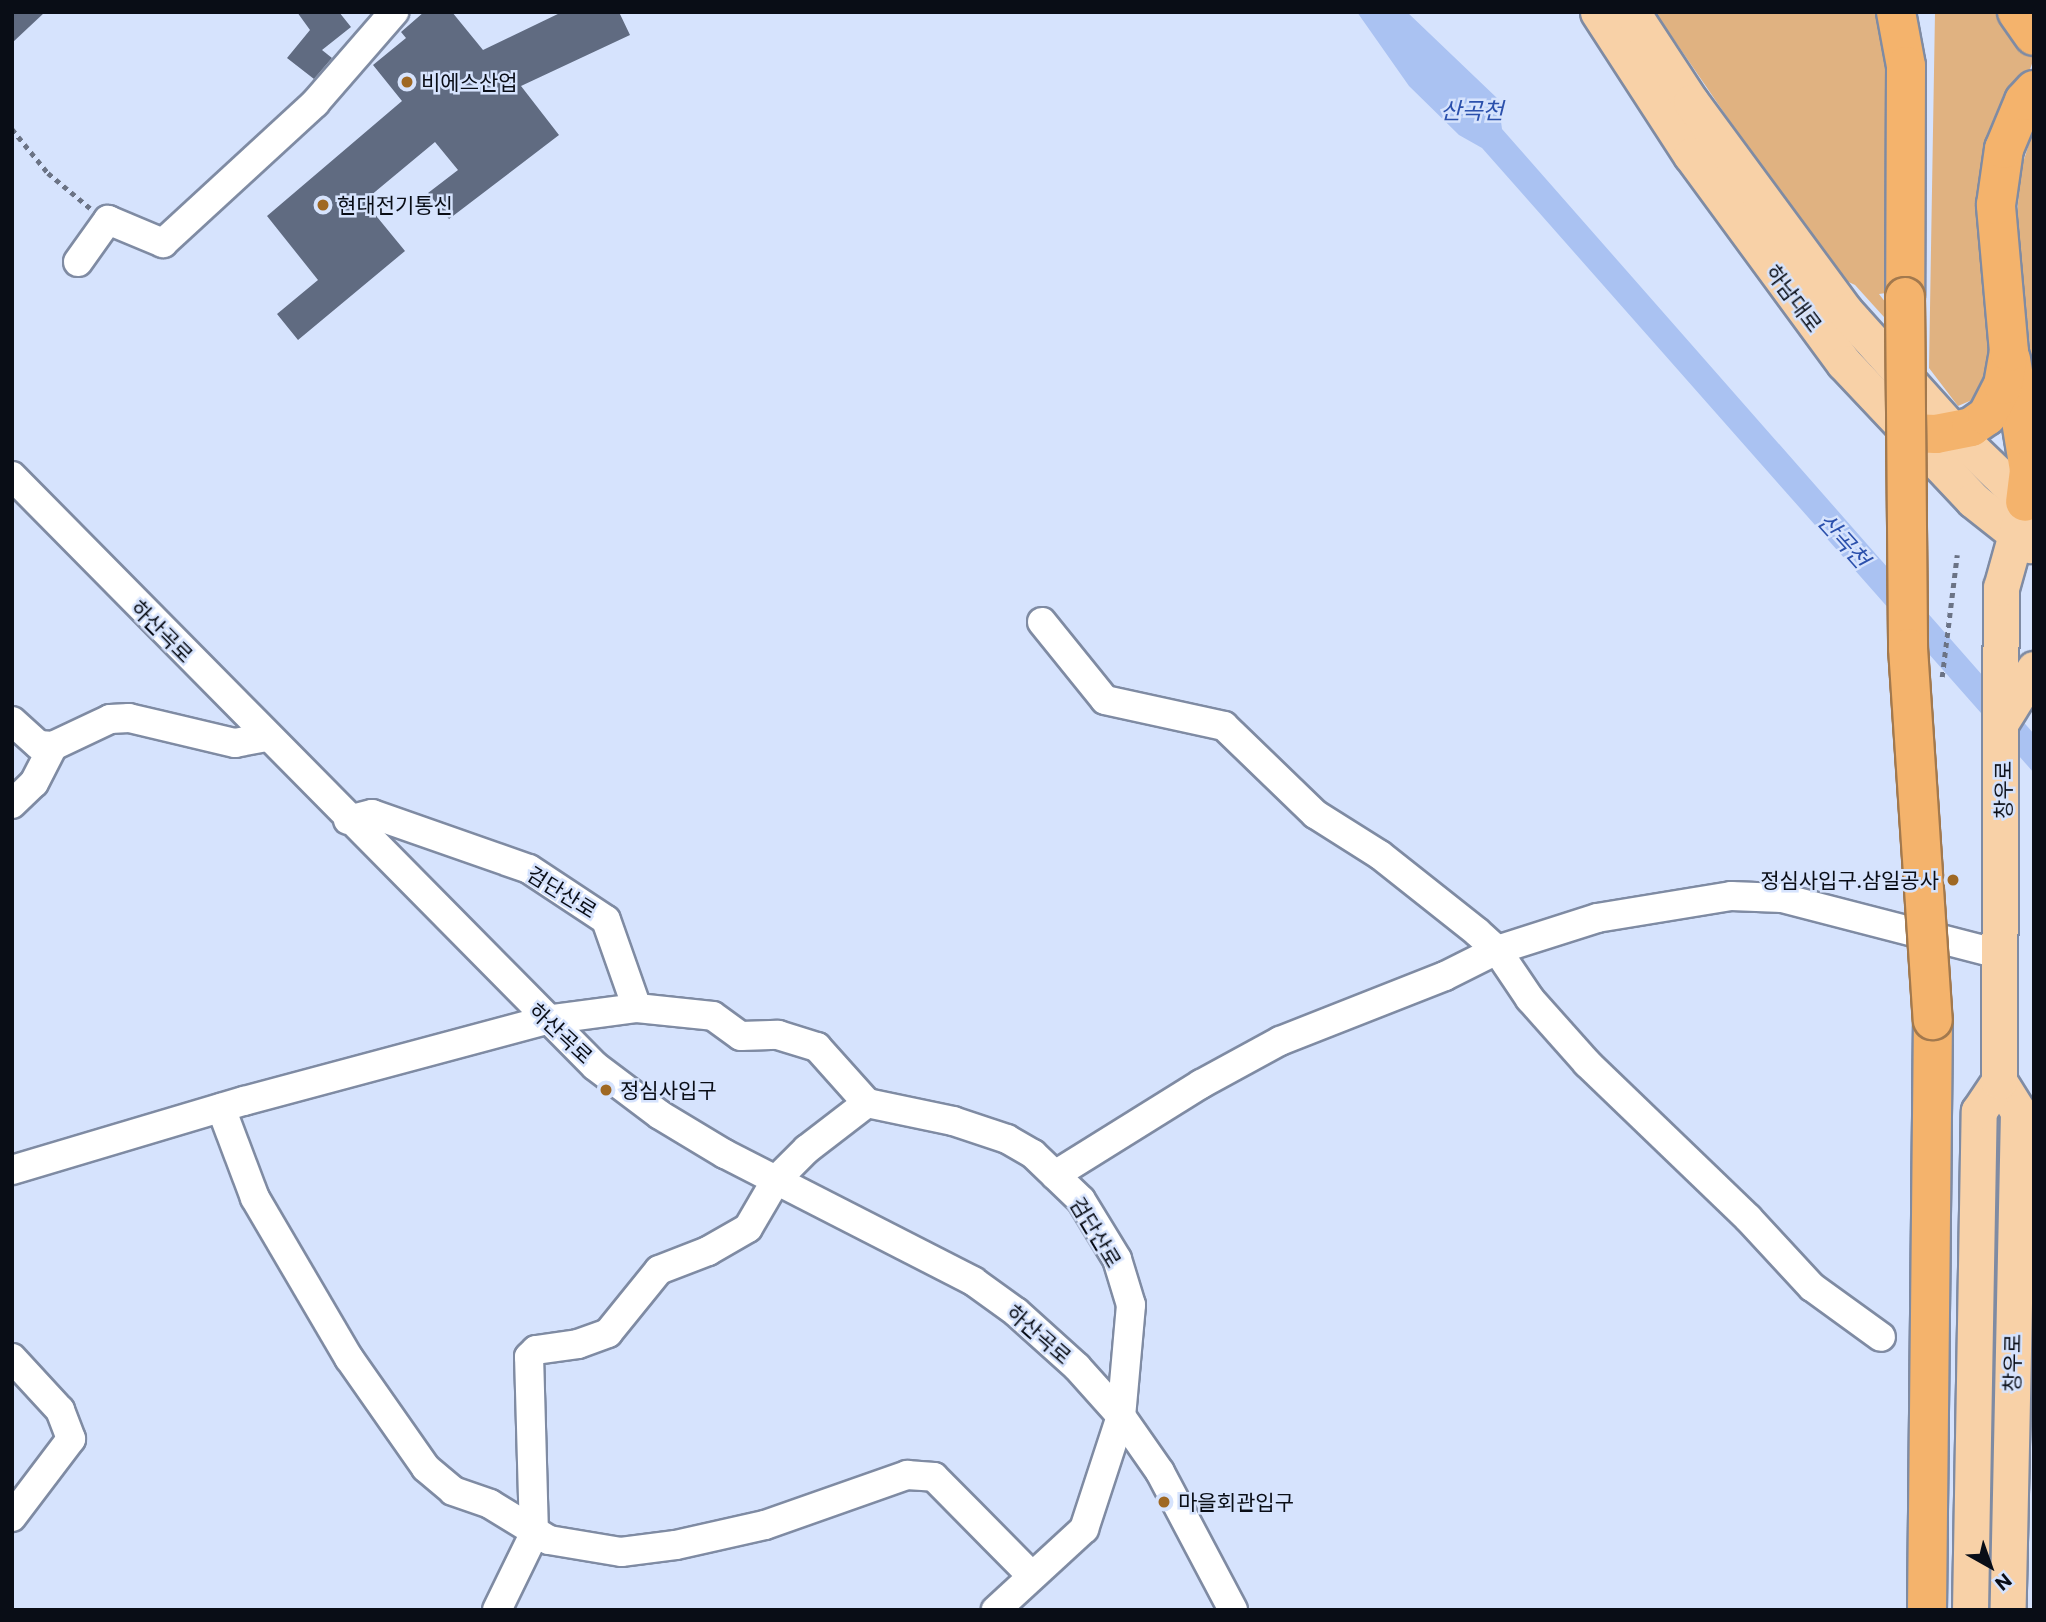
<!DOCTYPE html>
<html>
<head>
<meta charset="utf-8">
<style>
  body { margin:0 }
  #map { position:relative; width:2046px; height:1622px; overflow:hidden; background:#d6e3fd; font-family:Commissioner,"Noto Sans KR",sans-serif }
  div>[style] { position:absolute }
  .green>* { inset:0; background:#e0b281 }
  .water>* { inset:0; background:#aac2f2 }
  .building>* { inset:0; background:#606b81 }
  .path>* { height:4.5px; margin-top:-2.25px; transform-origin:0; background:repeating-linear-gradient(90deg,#6b7385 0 5px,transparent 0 10px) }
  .roads { filter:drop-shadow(2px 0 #7f8ba3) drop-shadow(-2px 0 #7f8ba3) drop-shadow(0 2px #7f8ba3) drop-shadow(0 -2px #7f8ba3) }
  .minor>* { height:28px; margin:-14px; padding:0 14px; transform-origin:14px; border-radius:14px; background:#fff }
  .major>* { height:35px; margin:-17.5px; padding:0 17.5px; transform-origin:17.5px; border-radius:17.5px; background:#f8d1a7 }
  .highway>* { height:38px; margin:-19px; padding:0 19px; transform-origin:19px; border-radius:19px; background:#f4b36c }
  .bridges { filter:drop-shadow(2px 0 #a2794e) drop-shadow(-2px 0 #a2794e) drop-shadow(0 2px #a2794e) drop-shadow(0 -2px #a2794e) }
  .highway-bridge>* { height:38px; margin:-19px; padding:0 19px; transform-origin:19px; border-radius:19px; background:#f4b36c }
  .dots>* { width:19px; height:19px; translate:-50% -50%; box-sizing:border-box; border:4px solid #d6e3fd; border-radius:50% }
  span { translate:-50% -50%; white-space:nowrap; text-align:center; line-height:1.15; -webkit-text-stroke:5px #d6e3fd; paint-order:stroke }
  .poi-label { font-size:21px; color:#090d16 }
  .left { translate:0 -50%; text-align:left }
  .right { translate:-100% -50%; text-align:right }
  .street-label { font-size:21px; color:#090d16 }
  .water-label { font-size:23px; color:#2b50ac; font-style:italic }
  .frame { position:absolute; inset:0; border:14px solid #090d16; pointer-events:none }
  .north { position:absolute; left:1955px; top:1531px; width:70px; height:70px; -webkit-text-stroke:5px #d6e3fd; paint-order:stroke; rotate:140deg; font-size:19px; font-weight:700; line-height:28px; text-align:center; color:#090d16 }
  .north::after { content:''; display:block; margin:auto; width:24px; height:32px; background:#090d16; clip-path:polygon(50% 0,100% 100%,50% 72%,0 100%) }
</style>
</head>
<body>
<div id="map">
  <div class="green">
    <i style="clip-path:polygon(1655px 12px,1882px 12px,1890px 44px,1886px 293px,1879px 294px,1886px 303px,1884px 317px,1855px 285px,1836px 276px)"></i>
    <i style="clip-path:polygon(1935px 12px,2002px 12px,2034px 58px,1978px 217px,1989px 310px,1989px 370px,1972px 400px,1958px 406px,1929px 368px)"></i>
    <i style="clip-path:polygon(2034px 128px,2034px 388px,2017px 218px,2020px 172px)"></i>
  </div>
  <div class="water">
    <i style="clip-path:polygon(1357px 12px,1407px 12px,1498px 99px,1502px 129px,2034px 734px,2034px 773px,1482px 148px,1459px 135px,1409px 86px)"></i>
  </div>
  <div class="building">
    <i style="clip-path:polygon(12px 12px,45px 12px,12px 43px)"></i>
    <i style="clip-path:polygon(297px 12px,339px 12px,351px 27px,322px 50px,332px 58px,314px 79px,287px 58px,310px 30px)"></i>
    <i style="clip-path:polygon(424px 12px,452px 12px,483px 50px,562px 12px,619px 12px,630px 35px,521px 86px,559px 135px,449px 219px,428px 193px,458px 170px,435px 142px,364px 201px,405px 251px,298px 340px,277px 314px,318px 280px,267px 216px,402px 101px,373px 65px,406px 38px,401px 32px)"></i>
  </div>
  <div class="path">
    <i style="left:12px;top:129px;width:57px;rotate:50.7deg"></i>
    <i style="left:48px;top:173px;width:55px;rotate:39.8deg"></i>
    <i style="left:1942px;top:677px;width:123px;rotate:-83deg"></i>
  </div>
  <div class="roads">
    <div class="minor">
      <i style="left:78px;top:262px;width:52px;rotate:-54.5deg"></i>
      <i style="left:108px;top:220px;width:60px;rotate:22.7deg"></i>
      <i style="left:163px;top:243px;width:207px;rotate:-42.6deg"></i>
      <i style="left:315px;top:103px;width:121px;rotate:-49deg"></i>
      <i style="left:12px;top:476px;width:829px;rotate:45.34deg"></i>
      <i style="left:595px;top:1066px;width:81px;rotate:37deg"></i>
      <i style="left:660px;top:1115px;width:76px;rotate:31deg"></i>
      <i style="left:725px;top:1154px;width:279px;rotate:27.1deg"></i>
      <i style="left:973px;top:1281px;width:53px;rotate:35.8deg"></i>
      <i style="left:1016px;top:1312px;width:82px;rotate:42deg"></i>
      <i style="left:1077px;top:1367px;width:66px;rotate:48.1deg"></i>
      <i style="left:1121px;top:1416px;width:68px;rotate:55.1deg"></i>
      <i style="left:1160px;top:1472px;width:156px;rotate:62.1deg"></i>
      <i style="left:1042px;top:622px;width:100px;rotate:51.1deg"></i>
      <i style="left:1105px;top:700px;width:122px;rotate:12.3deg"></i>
      <i style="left:1224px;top:726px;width:127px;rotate:44deg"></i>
      <i style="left:1315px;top:814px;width:77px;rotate:32.2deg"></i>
      <i style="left:1380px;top:855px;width:124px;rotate:38.4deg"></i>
      <i style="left:1477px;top:932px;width:27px;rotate:42deg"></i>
      <i style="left:1497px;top:950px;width:59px;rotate:56deg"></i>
      <i style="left:1530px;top:999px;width:86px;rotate:48.3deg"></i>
      <i style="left:1587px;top:1063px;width:223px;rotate:43.9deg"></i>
      <i style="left:1748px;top:1218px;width:94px;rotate:47.2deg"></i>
      <i style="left:1812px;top:1287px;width:85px;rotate:35.9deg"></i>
      <i style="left:12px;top:721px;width:36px;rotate:42deg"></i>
      <i style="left:39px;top:745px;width:14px;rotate:4deg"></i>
      <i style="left:53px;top:746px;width:63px;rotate:-25.3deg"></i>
      <i style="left:110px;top:719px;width:19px;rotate:-3deg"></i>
      <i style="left:129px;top:718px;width:109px;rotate:13.3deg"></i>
      <i style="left:235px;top:743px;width:32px;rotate:-11deg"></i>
      <i style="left:12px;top:804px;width:30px;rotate:-44deg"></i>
      <i style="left:34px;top:783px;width:42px;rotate:-62.8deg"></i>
      <i style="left:348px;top:820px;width:25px;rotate:-14deg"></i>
      <i style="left:372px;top:814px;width:166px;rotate:19.3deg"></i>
      <i style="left:529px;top:869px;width:92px;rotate:33.5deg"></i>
      <i style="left:606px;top:920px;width:93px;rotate:70.6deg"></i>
      <i style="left:637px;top:1008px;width:76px;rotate:6deg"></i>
      <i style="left:713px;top:1016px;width:34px;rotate:36deg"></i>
      <i style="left:741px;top:1036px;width:37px;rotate:-2deg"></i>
      <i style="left:778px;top:1035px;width:41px;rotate:17.1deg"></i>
      <i style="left:817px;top:1047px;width:75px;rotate:48.2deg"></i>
      <i style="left:867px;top:1103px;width:88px;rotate:11.8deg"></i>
      <i style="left:953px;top:1121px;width:57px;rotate:18.4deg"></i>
      <i style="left:1007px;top:1139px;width:30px;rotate:30deg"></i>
      <i style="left:1033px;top:1154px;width:66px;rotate:43.8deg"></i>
      <i style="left:1081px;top:1200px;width:69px;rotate:58.6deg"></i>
      <i style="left:1117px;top:1259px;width:48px;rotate:73.1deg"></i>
      <i style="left:1131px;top:1305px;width:111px;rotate:95.1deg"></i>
      <i style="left:1121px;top:1416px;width:119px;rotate:108.1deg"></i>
      <i style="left:1084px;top:1529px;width:120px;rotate:137.4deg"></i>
      <i style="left:221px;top:1108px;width:96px;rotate:69.3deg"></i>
      <i style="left:255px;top:1198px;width:186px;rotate:59.6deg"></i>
      <i style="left:349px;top:1358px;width:134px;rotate:55deg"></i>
      <i style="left:426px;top:1468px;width:35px;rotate:40deg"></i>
      <i style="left:453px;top:1491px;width:39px;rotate:19deg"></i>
      <i style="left:490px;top:1504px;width:69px;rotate:31.4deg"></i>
      <i style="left:549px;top:1540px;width:73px;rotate:9.5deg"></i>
      <i style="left:621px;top:1552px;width:55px;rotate:-7.3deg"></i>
      <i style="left:676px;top:1545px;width:91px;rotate:-12.7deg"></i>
      <i style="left:765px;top:1525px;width:151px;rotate:-19.4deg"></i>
      <i style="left:907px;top:1475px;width:27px;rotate:4deg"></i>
      <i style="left:934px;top:1477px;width:138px;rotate:45.3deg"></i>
      <i style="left:12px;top:1170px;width:242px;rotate:-16.6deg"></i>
      <i style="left:244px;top:1101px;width:313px;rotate:-15deg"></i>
      <i style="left:546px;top:1020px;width:92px;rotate:-7.5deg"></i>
      <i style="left:1055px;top:1175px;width:172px;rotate:-31.9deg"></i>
      <i style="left:1201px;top:1084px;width:90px;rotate:-28.6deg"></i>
      <i style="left:1280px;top:1041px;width:177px;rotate:-21.5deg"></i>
      <i style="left:1445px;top:976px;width:58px;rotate:-26.6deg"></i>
      <i style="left:1497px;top:950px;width:105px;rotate:-17.7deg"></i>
      <i style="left:1597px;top:918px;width:136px;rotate:-9.3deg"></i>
      <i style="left:1731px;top:896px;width:51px;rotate:2.2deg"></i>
      <i style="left:1782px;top:898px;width:227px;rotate:14.5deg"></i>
      <i style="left:12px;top:1358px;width:71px;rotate:47.3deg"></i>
      <i style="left:60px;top:1410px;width:31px;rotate:69deg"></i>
      <i style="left:71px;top:1439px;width:98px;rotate:127.1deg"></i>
      <i style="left:497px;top:1610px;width:85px;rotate:-64deg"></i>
      <i style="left:534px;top:1534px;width:177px;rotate:-91.6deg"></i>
      <i style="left:529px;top:1357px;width:10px;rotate:-45deg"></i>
      <i style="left:536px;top:1350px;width:42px;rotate:-8.1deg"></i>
      <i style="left:578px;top:1344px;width:32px;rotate:-20deg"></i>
      <i style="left:608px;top:1333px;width:81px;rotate:-51deg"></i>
      <i style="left:659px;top:1270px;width:53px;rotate:-21.2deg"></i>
      <i style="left:708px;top:1251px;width:46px;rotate:-29.9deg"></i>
      <i style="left:748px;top:1228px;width:56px;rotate:-59.7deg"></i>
      <i style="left:776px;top:1180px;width:44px;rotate:-45deg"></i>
      <i style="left:807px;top:1149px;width:76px;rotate:-37.5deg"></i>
    </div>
    <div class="major">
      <i style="left:1598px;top:12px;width:171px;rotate:57deg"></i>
      <i style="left:1691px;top:155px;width:258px;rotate:53.7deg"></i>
      <i style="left:1844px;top:363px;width:188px;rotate:46.7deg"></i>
      <i style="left:1973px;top:500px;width:73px;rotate:38.3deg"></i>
      <i style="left:1632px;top:12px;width:108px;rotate:56.8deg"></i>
      <i style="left:1691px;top:102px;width:260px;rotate:53.6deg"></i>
      <i style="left:1845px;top:311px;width:161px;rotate:48deg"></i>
      <i style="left:1953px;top:431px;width:112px;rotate:43.9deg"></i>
      <i style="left:2003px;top:719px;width:59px;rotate:-58.2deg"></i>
      <i style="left:1999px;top:1081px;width:36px;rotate:58deg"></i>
      <i style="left:2018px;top:1112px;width:498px;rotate:91.2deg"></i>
      <i style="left:1970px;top:1610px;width:499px;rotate:-89deg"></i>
      <i style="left:1979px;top:1111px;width:36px;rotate:-56deg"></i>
      <i style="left:1999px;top:1081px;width:493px;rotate:-89.8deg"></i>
      <i style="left:2001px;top:588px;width:89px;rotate:-74.4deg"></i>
    </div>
    <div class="highway">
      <i style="left:1896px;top:12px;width:55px;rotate:79.5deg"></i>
      <i style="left:1906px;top:66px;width:231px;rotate:90.2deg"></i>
      <i style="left:2017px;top:12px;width:29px;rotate:55deg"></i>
      <i style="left:2011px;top:359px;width:112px;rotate:80.8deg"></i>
      <i style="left:2029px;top:470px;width:32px;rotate:97deg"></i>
      <i style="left:1910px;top:433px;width:26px;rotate:2deg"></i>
      <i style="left:1936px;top:434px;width:36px;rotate:-11deg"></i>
      <i style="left:1971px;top:427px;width:19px;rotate:-35deg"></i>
      <i style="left:1987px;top:416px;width:35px;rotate:-63deg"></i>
      <i style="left:2003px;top:385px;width:34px;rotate:-80deg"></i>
      <i style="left:2009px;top:352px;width:148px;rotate:-95.1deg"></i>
      <i style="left:1996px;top:205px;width:57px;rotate:-81.9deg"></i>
      <i style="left:2004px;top:149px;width:52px;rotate:-67.4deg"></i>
      <i style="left:2024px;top:101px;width:15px;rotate:-48deg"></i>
      <i style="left:1927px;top:1610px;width:590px;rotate:-89.42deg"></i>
    </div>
  </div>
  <div class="bridges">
    <div class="highway-bridge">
      <i style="left:1905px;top:297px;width:351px;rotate:89.5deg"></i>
      <i style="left:1908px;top:648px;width:373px;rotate:86.2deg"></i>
    </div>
  </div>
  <div class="dots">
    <i style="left:407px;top:82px;background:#9f6823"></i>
    <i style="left:323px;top:205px;background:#9f6823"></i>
    <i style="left:1953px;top:880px;background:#9f6823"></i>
    <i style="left:606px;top:1090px;background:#9f6823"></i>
    <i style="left:1164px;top:1502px;background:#9f6823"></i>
  </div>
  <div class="poi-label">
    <span class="left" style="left:421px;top:82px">비에스산업</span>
    <span class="left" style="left:337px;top:205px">현대전기통신</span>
    <span class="right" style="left:1939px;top:880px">정심사입구.삼일공사</span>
    <span class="left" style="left:620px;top:1090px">정심사입구</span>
    <span class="left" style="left:1178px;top:1502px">마을회관입구</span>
  </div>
  <div class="street-label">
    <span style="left:1794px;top:298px;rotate:53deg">하남대로</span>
    <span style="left:162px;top:631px;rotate:45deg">하산곡로</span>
    <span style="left:2003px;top:790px;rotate:-90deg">창우로</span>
    <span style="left:562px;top:892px;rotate:32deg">검단산로</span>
    <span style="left:561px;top:1033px;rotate:43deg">하산곡로</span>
    <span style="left:1096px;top:1232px;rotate:59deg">검단산로</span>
    <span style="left:1039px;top:1334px;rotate:41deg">하산곡로</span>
    <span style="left:2012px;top:1363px;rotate:-89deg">창우로</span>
  </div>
  <div class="water-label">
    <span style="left:1472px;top:110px">산곡천</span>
    <span style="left:1844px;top:540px;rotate:48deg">산곡천</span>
  </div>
  <div class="frame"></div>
  <div class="north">N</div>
</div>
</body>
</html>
